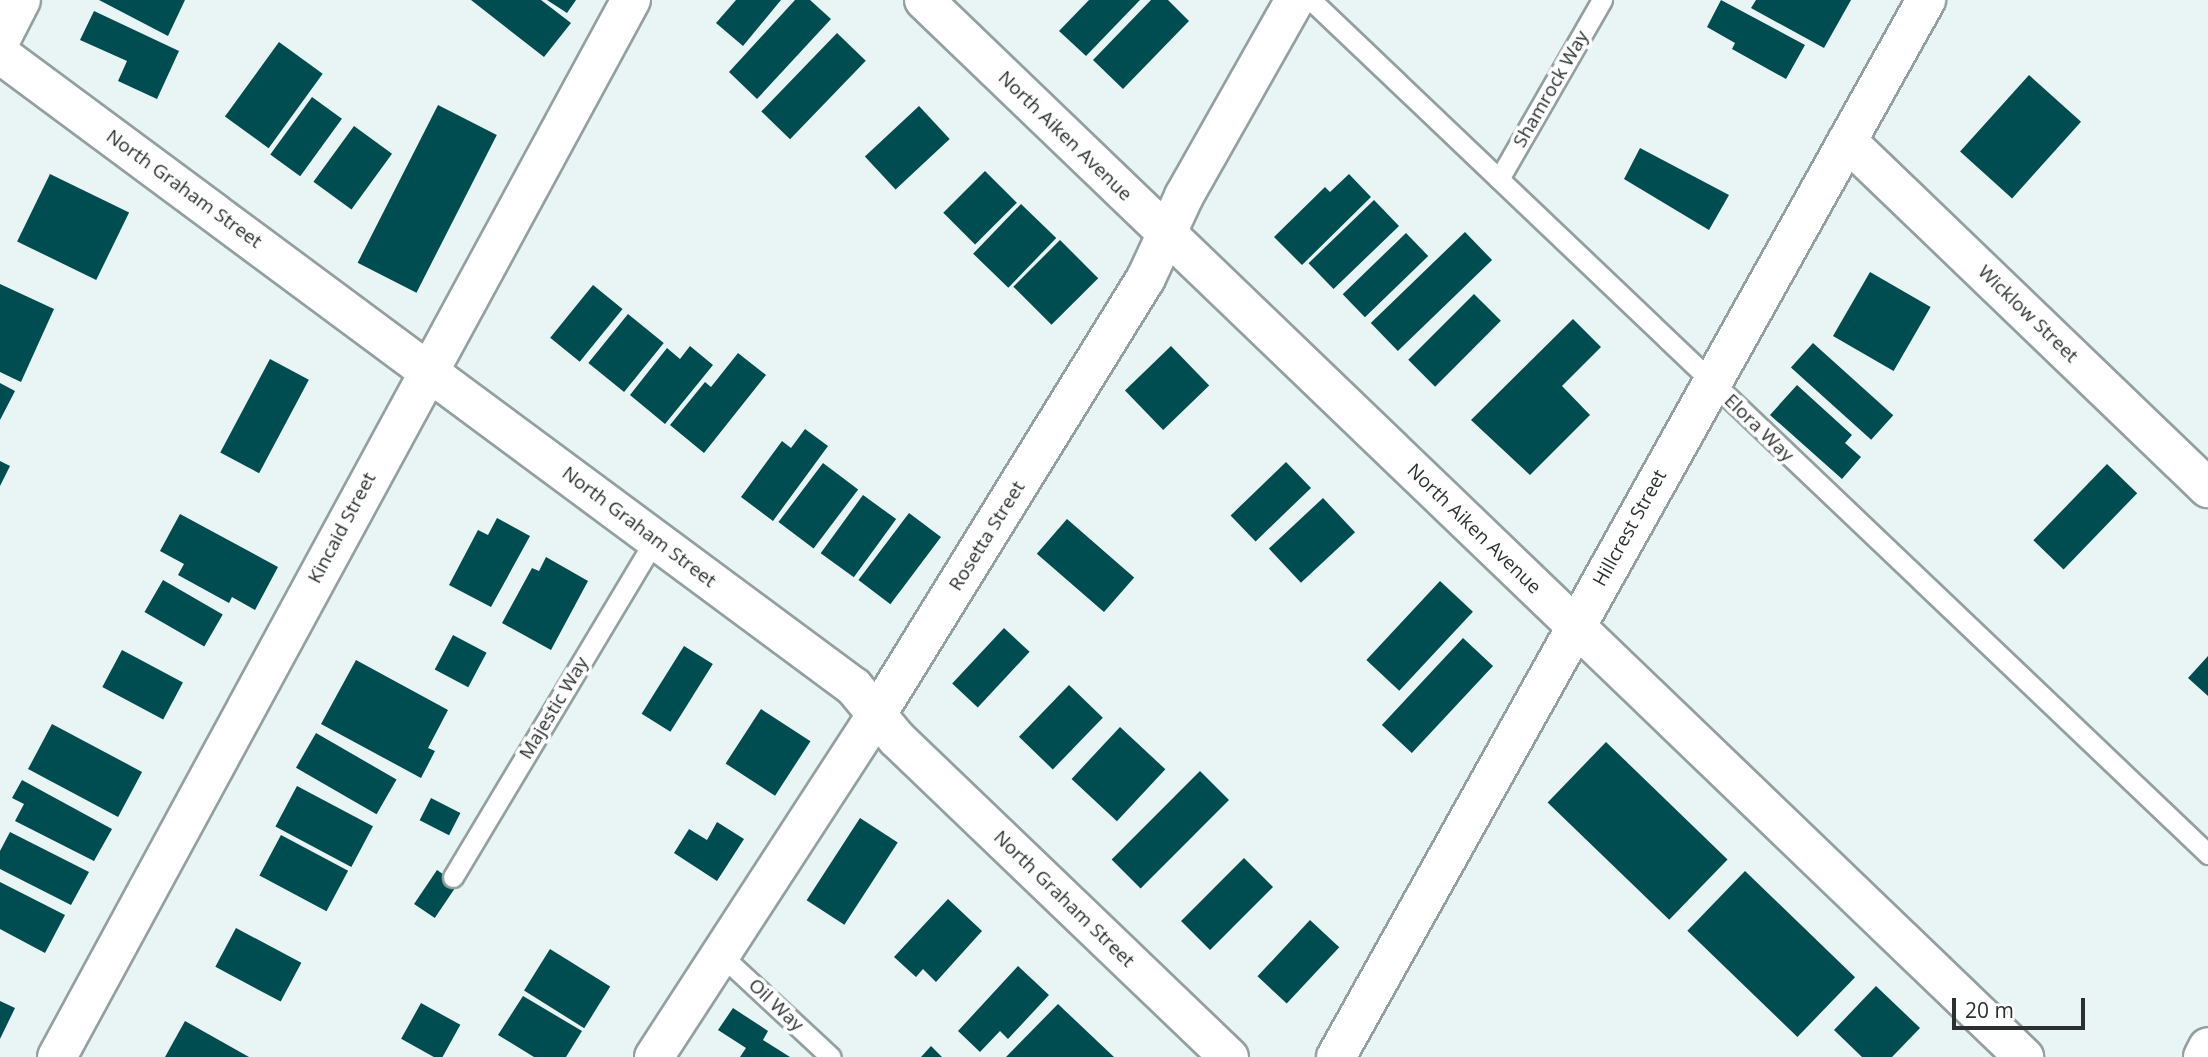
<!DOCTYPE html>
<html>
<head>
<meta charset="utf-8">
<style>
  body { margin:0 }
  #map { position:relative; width:2208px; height:1057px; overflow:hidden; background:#e9f5f5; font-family:"Open Sans",sans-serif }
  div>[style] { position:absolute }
  .building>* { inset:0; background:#004d51; transform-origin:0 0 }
  .roads { filter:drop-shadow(2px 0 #949f9f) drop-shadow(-2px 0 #949f9f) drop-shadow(0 2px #949f9f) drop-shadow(0 -2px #949f9f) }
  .service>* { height:19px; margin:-9.5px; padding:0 9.5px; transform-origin:9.5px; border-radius:9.5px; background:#fff }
  .minor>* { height:38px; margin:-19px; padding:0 19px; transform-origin:19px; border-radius:19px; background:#fff }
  span { translate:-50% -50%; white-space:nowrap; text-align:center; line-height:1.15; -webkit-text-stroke:7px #fff; paint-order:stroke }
  .street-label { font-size:19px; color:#2b2f2f }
  .scale { position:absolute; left:1952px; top:998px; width:133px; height:32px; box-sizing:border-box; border:4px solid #2b2f2f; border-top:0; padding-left:9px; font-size:21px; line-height:24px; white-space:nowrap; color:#2b2f2f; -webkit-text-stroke:5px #fff; paint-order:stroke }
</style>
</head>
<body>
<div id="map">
  <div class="building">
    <i style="clip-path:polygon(99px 0,185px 0,168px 36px)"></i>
    <i style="clip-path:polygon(471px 0,541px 0,571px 23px,544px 57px)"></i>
    <i style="clip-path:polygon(547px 0,576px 0,567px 13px)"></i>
    <i style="clip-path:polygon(736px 0,781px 0,743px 46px,716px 23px)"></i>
    <i style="clip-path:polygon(795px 0,810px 0,831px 19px,757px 99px,729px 72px)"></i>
    <i style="clip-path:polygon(1089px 0,1140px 0,1086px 56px,1059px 31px)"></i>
    <i style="clip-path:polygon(1151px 0,1168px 0,1189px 21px,1123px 89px,1093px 60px)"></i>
    <i style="clip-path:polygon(1721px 0,1805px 45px,1786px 79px,1732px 49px,1735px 43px,1707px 27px)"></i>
    <i style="clip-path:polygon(1756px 0,1851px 0,1824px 48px,1751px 8px)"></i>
    <i style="clip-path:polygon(94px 11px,179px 51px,157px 99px,118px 81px,127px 61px,80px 40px)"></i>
    <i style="left:837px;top:33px;width:40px;height:109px;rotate:44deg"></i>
    <i style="left:279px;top:42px;width:54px;height:92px;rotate:36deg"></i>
    <i style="left:2029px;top:75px;width:70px;height:103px;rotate:42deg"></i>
    <i style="left:312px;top:97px;width:37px;height:71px;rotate:36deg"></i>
    <i style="left:438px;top:105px;width:66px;height:177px;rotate:27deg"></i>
    <i style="left:919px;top:106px;width:45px;height:74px;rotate:47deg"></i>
    <i style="left:354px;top:126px;width:47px;height:69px;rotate:36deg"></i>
    <i style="clip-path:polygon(1640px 148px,1729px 195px,1709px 230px,1624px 179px)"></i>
    <i style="left:985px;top:171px;width:45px;height:59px;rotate:45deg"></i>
    <i style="left:50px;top:174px;width:88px;height:75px;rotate:26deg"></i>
    <i style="clip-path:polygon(1349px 174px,1371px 197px,1302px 265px,1274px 237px,1325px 187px,1330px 192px)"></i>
    <i style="left:1374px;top:200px;width:36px;height:91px;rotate:46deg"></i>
    <i style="left:1021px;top:204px;width:49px;height:69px;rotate:44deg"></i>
    <i style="left:1465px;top:232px;width:39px;height:131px;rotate:46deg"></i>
    <i style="left:1406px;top:233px;width:32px;height:88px;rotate:46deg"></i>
    <i style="left:1060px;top:240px;width:54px;height:66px;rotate:45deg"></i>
    <i style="left:1870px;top:272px;width:70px;height:74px;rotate:30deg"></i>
    <i style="clip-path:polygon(0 284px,54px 309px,21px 382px,0 372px)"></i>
    <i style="left:593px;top:285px;width:38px;height:68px;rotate:39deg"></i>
    <i style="left:1474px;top:294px;width:38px;height:93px;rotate:45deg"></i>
    <i style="left:628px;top:314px;width:46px;height:63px;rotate:39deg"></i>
    <i style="clip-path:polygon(1573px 319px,1601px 347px,1562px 386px,1590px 415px,1530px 475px,1471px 420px)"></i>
    <i style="left:1813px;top:343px;width:108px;height:33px;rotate:42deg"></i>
    <i style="clip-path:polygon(690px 346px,713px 365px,665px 424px,630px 395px,667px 348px,680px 359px)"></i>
    <i style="left:1171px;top:346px;width:55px;height:64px;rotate:46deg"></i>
    <i style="clip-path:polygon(738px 353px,766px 375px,704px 453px,670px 425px,705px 382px,711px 387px)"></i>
    <i style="left:270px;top:359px;width:44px;height:106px;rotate:28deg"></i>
    <i style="clip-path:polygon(0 383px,15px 391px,0 420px)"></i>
    <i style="clip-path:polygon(1797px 385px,1852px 435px,1845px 443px,1861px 457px,1842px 479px,1770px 415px)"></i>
    <i style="clip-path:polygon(805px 429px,828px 446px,773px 521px,741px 497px,782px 441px,791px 448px)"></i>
    <i style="clip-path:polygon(0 461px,10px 466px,0 486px)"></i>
    <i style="left:1286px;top:462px;width:36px;height:77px;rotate:46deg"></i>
    <i style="left:823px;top:463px;width:44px;height:74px;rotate:37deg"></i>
    <i style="left:2107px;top:464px;width:42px;height:106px;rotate:44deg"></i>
    <i style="left:863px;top:495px;width:41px;height:72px;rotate:36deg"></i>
    <i style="left:1323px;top:498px;width:47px;height:74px;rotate:47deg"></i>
    <i style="left:909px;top:513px;width:40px;height:84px;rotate:37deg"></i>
    <i style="clip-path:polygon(180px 514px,278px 567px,255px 610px,232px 597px,229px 603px,178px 575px,184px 564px,160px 551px)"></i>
    <i style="clip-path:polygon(497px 518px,530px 536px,491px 607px,449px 585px,478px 530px,488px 535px)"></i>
    <i style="left:1067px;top:519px;width:89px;height:46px;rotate:41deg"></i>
    <i style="clip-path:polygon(546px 557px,588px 581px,551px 650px,502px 623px,532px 568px,539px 571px)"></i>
    <i style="left:163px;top:580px;width:69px;height:37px;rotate:30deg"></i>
    <i style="left:1440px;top:581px;width:45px;height:108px;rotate:43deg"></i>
    <i style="left:1004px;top:628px;width:35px;height:76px;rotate:43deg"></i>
    <i style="left:453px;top:635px;width:38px;height:39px;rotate:28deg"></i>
    <i style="left:1463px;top:638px;width:41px;height:119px;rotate:43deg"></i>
    <i style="left:684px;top:646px;width:34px;height:80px;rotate:32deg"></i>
    <i style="left:122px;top:650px;width:69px;height:42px;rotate:28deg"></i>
    <i style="clip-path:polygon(2208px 656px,2208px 696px,2188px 678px)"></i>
    <i style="clip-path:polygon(356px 660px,448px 710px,428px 748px,435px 751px,421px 778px,321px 724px)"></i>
    <i style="left:1069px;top:685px;width:47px;height:72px;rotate:44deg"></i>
    <i style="left:761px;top:709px;width:59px;height:65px;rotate:33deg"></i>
    <i style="left:52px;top:724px;width:102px;height:51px;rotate:28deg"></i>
    <i style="left:1120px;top:727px;width:62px;height:71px;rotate:43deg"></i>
    <i style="left:316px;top:733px;width:93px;height:40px;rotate:30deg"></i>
    <i style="left:1606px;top:742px;width:169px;height:84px;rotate:44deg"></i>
    <i style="left:1200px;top:771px;width:41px;height:125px;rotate:45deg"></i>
    <i style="clip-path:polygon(22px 780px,112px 829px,94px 861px,15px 821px,24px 804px,12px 798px)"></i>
    <i style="left:297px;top:786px;width:86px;height:46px;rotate:28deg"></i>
    <i style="left:431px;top:798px;width:33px;height:25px;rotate:27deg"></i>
    <i style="left:860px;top:818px;width:45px;height:98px;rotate:33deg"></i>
    <i style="clip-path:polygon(717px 822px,744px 839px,717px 881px,674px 853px,689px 829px,707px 840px)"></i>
    <i style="clip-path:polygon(10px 832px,89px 872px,71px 905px,0 869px,0 851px)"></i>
    <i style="left:281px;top:835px;width:76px;height:46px;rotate:28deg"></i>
    <i style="left:1244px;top:858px;width:41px;height:89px;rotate:45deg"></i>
    <i style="left:437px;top:870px;width:25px;height:41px;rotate:34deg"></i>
    <i style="left:1745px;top:871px;width:153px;height:83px;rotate:44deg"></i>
    <i style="clip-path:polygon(0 882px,65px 915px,45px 953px,0 929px)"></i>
    <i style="clip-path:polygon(948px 899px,982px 931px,936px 982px,923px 969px,916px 977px,894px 957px)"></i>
    <i style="left:1310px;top:920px;width:40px;height:77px;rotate:43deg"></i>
    <i style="left:236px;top:928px;width:74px;height:44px;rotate:28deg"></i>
    <i style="left:550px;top:949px;width:71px;height:49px;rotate:32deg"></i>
    <i style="clip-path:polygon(1018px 966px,1049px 995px,1008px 1039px,1000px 1031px,980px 1052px,958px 1031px)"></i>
    <i style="clip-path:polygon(1876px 986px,1920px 1028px,1892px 1057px,1862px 1057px,1834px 1030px)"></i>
    <i style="clip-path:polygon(523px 996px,582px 1031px,566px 1057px,534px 1057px,498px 1035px)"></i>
    <i style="clip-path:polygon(0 1001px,15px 1008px,0 1039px)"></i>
    <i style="left:421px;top:1003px;width:45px;height:41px;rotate:29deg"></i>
    <i style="clip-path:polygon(1058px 1004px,1114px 1057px,1006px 1057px)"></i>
    <i style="clip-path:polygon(733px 1008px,768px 1031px,763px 1040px,790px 1057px,740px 1057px,746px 1048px,718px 1030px)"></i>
    <i style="clip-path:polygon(185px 1021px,249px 1057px,165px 1057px)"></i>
    <i style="clip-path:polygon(931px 1046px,942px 1057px,921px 1057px)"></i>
  </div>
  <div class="roads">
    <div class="service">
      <i style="left:1311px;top:0;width:1239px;rotate:43.59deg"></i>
      <i style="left:1499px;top:179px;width:207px;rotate:-60.1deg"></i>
      <i style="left:453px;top:877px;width:394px;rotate:-59.1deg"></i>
      <i style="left:720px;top:954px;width:151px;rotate:42.9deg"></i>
    </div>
    <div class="minor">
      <i style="left:924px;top:0;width:1526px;rotate:43.86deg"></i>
      <i style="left:0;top:41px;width:46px;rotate:-62.9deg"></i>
      <i style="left:0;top:54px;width:1063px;rotate:36.55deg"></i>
      <i style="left:854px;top:687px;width:67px;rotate:50.4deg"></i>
      <i style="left:897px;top:739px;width:460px;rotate:43.8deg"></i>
      <i style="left:1847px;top:141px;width:501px;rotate:43.87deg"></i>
      <i style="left:57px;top:1057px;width:1203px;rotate:-61.5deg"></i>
      <i style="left:654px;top:1057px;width:409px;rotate:-57deg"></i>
      <i style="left:877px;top:714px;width:512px;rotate:-58.33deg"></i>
      <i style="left:1146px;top:278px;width:90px;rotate:-65.1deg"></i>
      <i style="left:1184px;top:196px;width:225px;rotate:-60.5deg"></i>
      <i style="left:1336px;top:1057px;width:1211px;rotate:-60.83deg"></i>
      <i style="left:2203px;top:1057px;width:11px;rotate:-63deg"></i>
    </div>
  </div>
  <div class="street-label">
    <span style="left:1551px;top:89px;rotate:-60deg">Shamrock Way</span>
    <span style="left:1065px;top:136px;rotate:44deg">North Aiken Avenue</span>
    <span style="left:184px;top:189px;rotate:36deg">North Graham Street</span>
    <span style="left:2028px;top:314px;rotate:44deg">Wicklow Street</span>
    <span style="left:1759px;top:428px;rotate:44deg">Elora Way</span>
    <span style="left:639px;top:527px;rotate:37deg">North Graham Street</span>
    <span style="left:342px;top:528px;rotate:-62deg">Kincaid Street</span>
    <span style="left:1630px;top:528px;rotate:-61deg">Hillcrest Street</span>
    <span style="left:1474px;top:529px;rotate:44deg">North Aiken Avenue</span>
    <span style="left:987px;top:536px;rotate:-58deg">Rosetta Street</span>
    <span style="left:554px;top:708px;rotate:-59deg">Majestic Way</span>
    <span style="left:1064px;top:899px;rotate:44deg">North Graham Street</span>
    <span style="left:776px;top:1005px;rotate:43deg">Oil Way</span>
  </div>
  <div class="scale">20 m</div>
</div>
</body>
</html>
